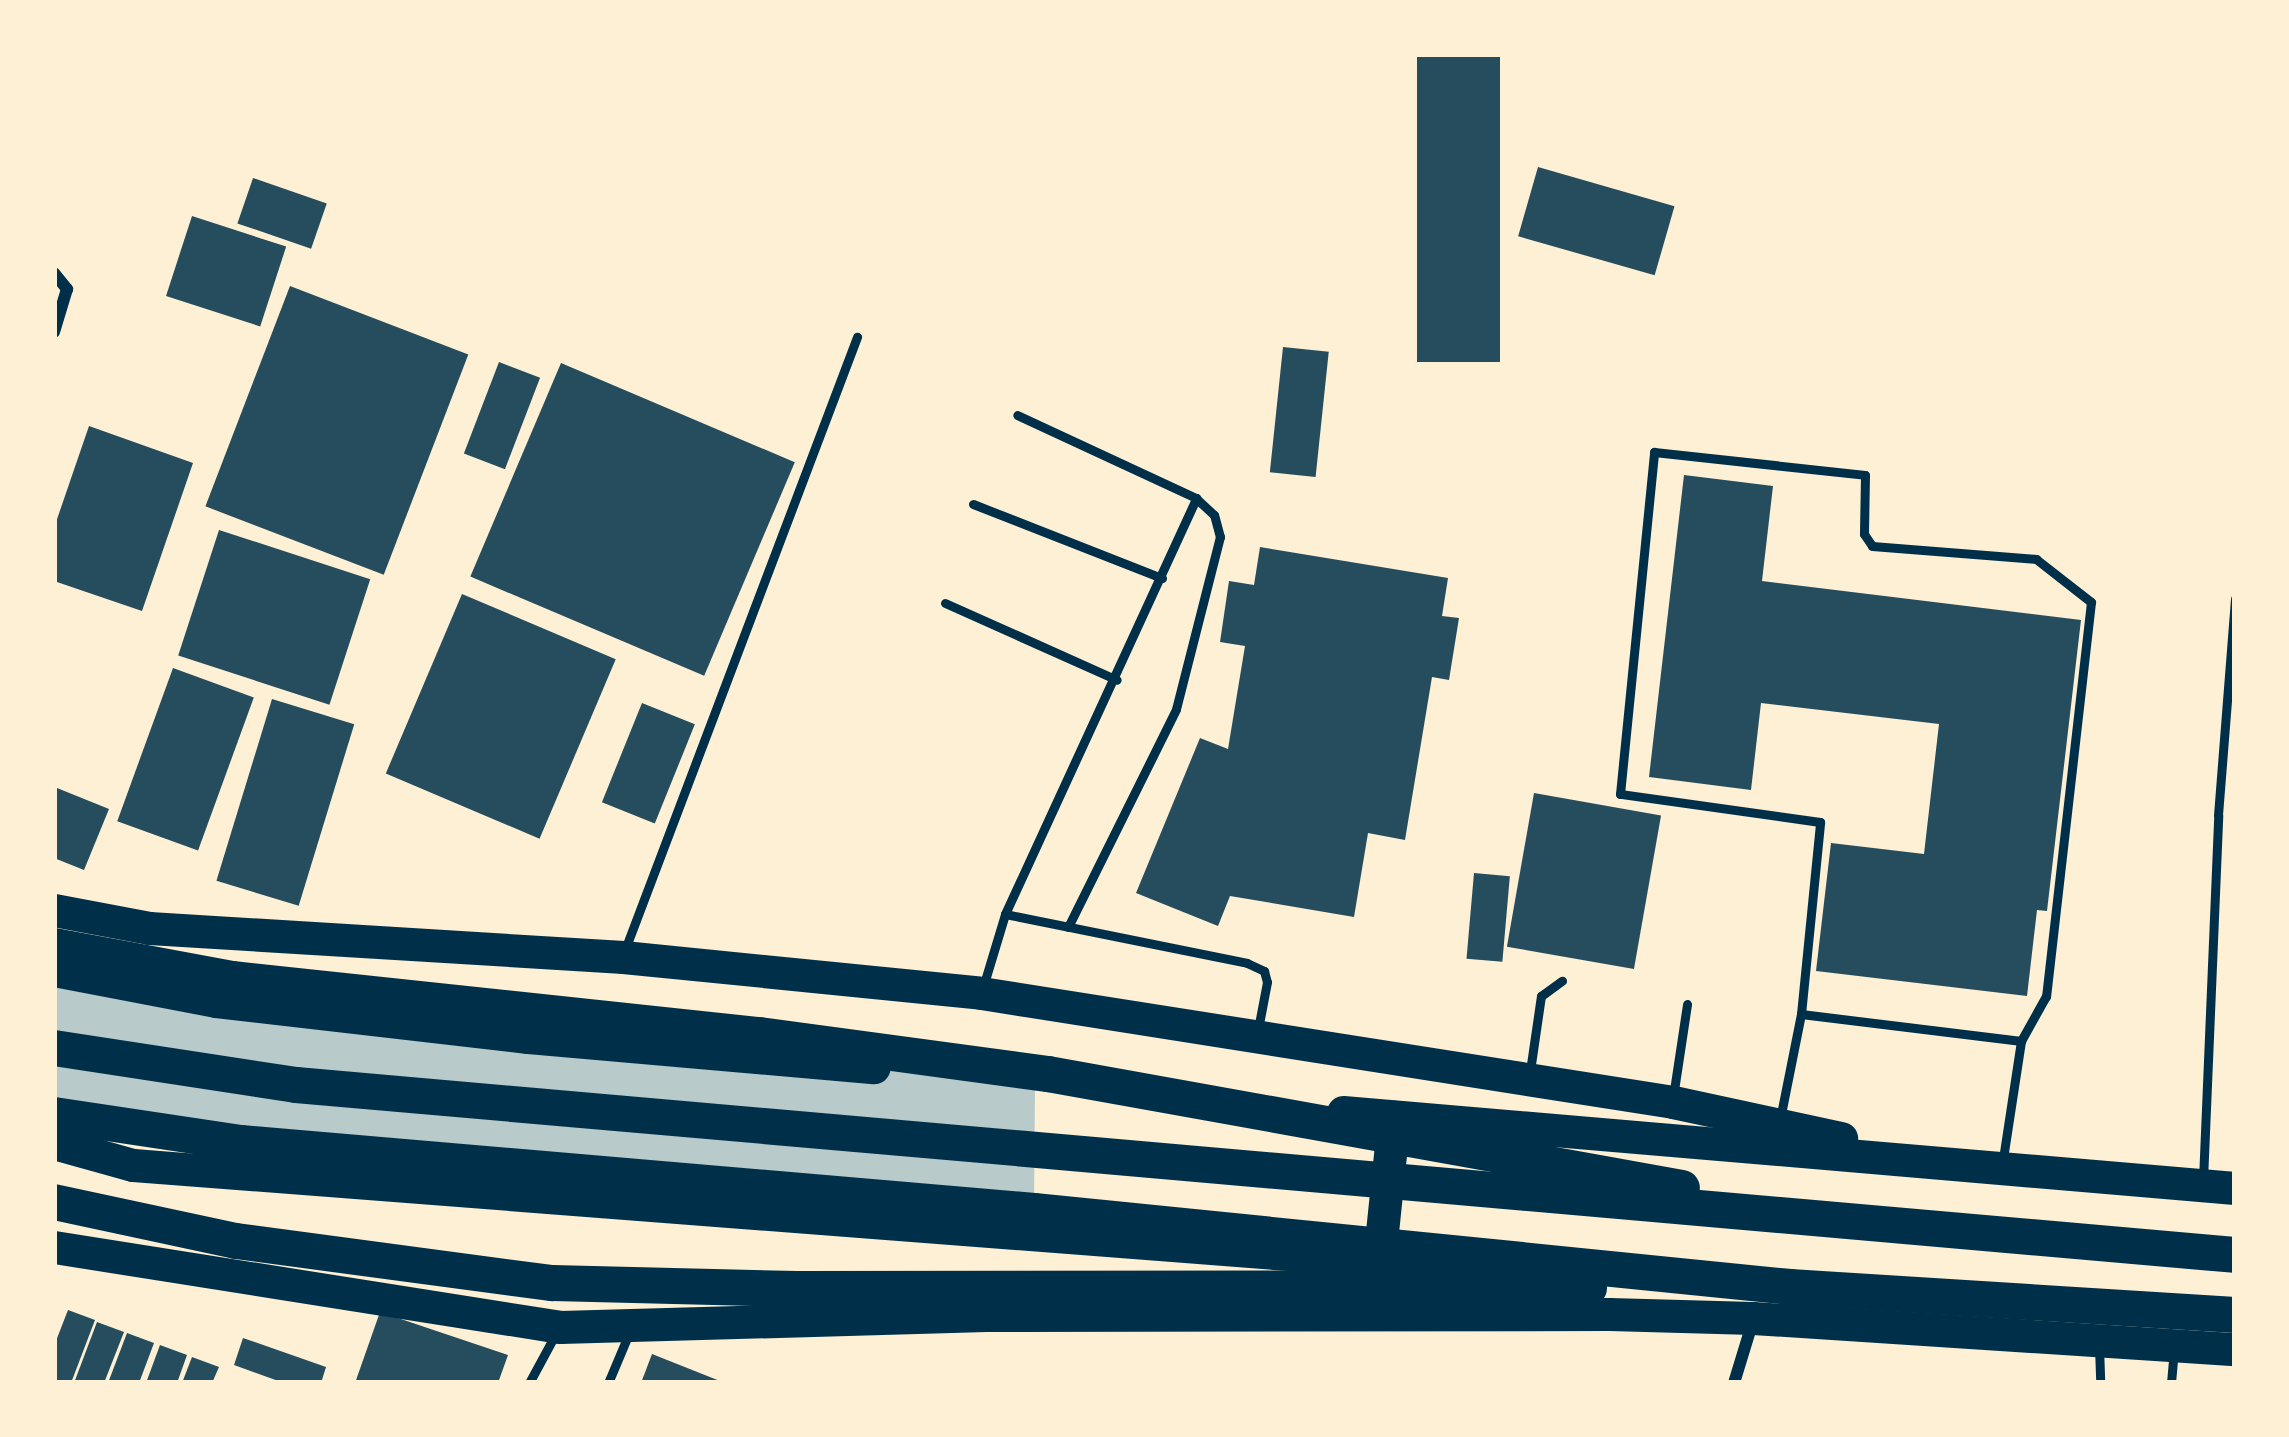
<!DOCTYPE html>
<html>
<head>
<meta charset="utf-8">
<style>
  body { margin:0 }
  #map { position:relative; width:2289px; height:1437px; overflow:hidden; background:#fdf0d5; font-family:"PT Sans",sans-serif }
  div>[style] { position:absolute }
  .green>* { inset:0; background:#b9caca }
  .building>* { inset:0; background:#264d5e; transform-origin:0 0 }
  .service>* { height:9px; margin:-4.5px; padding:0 4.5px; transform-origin:4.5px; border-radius:4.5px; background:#003049 }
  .minor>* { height:12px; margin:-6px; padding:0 6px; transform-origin:6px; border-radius:6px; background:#003049 }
  .trunk>* { height:33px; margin:-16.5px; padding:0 16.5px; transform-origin:16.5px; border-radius:16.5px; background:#003049 }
  .motorway>* { height:36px; margin:-18px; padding:0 18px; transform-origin:18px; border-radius:18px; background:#003049 }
  span { translate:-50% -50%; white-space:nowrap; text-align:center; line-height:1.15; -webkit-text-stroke:9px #fdf0d5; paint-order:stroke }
  .frame { position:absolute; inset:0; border:57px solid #fdf0d5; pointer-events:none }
</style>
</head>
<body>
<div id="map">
  <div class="green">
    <i style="clip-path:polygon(54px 970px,1035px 1086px,1034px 1211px,54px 1115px)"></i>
  </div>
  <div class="building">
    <i style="left:1417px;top:54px;width:83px;height:308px"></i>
    <i style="left:1538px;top:167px;width:142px;height:72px;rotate:16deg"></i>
    <i style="left:253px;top:178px;width:78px;height:48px;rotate:19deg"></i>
    <i style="left:192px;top:216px;width:99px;height:84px;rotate:18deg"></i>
    <i style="left:290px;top:286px;width:191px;height:236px;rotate:21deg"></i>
    <i style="left:1283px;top:347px;width:46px;height:126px;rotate:6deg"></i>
    <i style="left:499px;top:362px;width:44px;height:98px;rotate:21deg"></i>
    <i style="left:561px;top:363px;width:254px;height:232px;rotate:23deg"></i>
    <i style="clip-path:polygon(89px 426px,193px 463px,142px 611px,54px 581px,54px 528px)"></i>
    <i style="clip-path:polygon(1684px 475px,1773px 486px,1762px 581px,2081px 620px,2047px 911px,2037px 910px,2027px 996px,1816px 971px,1831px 843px,1924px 854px,1939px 724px,1761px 703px,1751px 790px,1649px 777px)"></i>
    <i style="left:219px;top:530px;width:159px;height:132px;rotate:18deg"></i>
    <i style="clip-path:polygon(1260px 547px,1448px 578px,1442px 616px,1459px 618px,1449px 680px,1432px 677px,1405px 840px,1368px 833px,1354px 917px,1230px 896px,1218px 926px,1136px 893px,1200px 738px,1228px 749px,1245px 646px,1220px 642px,1229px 581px,1254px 585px)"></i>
    <i style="left:462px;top:594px;width:167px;height:195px;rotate:23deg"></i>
    <i style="left:173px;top:668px;width:86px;height:163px;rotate:20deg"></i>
    <i style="left:272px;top:699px;width:86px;height:190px;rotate:17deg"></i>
    <i style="left:642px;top:703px;width:57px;height:107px;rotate:22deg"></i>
    <i style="clip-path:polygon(57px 788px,109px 809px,84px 870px,54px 858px)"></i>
    <i style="left:1534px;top:793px;width:129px;height:156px;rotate:10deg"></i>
    <i style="left:1474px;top:873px;width:36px;height:86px;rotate:5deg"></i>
    <i style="clip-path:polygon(68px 1310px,95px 1320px,71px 1383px,54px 1383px,54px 1346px)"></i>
    <i style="clip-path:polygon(380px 1312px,508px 1355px,498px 1383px,355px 1383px)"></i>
    <i style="clip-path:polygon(97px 1322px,124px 1332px,104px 1383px,74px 1383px)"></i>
    <i style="clip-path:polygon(127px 1333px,154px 1343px,139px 1383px,108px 1383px)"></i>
    <i style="clip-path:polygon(243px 1338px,326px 1367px,321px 1383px,284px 1383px,234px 1365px)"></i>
    <i style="clip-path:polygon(160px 1345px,187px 1355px,177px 1383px,146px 1383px)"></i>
    <i style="clip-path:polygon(652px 1354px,725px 1383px,641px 1383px)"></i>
    <i style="clip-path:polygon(192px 1357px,219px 1367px,212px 1383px,182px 1383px)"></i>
  </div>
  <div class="service">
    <i style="left:973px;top:504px;width:203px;rotate:21.4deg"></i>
    <i style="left:945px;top:603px;width:188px;rotate:24.1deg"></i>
    <i style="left:1005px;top:914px;width:247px;rotate:11.4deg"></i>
    <i style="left:1247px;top:963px;width:19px;rotate:25deg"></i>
    <i style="left:1264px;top:971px;width:11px;rotate:75deg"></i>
    <i style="left:1267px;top:982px;width:48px;rotate:100.8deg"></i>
    <i style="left:1068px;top:927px;width:243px;rotate:-63.6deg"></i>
    <i style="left:1176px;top:709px;width:178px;rotate:-75.7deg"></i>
    <i style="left:1220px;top:537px;width:23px;rotate:-105deg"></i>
    <i style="left:1214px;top:515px;width:25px;rotate:-137deg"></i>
    <i style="left:624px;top:952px;width:658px;rotate:-69.25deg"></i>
    <i style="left:983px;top:987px;width:76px;rotate:-73.2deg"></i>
    <i style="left:1005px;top:914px;width:458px;rotate:-65.3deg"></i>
    <i style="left:1196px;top:498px;width:197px;rotate:-155.1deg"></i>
    <i style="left:1801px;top:1014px;width:222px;rotate:7deg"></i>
    <i style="left:1530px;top:1071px;width:76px;rotate:-81.7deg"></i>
    <i style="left:1541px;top:996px;width:26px;rotate:-36deg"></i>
    <i style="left:1673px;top:1097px;width:94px;rotate:-81.4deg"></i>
    <i style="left:1780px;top:1119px;width:107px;rotate:-78.7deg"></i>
    <i style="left:1801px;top:1014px;width:193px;rotate:-84.3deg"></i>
    <i style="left:1820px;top:822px;width:202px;rotate:-172deg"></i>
    <i style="left:1620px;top:794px;width:344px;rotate:-84.3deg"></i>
    <i style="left:1654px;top:452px;width:212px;rotate:6.2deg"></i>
    <i style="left:1865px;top:475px;width:59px;rotate:91deg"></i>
    <i style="left:1864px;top:534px;width:14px;rotate:56deg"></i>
    <i style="left:1872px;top:546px;width:165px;rotate:4.5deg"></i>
    <i style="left:2036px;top:559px;width:70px;rotate:38deg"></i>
    <i style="left:2091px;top:602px;width:397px;rotate:96.5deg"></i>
    <i style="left:2046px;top:996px;width:51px;rotate:119.1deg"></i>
    <i style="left:2021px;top:1041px;width:119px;rotate:98.7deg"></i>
    <i style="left:2203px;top:1180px;width:365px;rotate:-87.6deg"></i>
    <i style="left:2218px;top:815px;width:217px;rotate:-85.5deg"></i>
    <i style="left:2099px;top:1346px;width:37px;rotate:88deg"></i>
    <i style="left:529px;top:1383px;width:55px;rotate:-61.6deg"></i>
    <i style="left:608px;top:1383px;width:54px;rotate:-67.2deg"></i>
    <i style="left:2171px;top:1383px;width:32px;rotate:-85deg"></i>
  </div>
  <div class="minor">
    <i style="left:54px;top:273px;width:21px;rotate:51deg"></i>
    <i style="left:67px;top:289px;width:45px;rotate:106.8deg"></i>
    <i style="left:1734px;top:1383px;width:65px;rotate:-73deg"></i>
  </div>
  <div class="trunk">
    <i style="left:54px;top:910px;width:97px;rotate:10.7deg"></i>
    <i style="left:149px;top:928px;width:475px;rotate:3.5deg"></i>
    <i style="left:623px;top:957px;width:360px;rotate:5.7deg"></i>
    <i style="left:981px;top:993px;width:701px;rotate:8.95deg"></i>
    <i style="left:1673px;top:1102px;width:172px;rotate:12.1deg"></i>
    <i style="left:54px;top:970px;width:165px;rotate:10.8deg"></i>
    <i style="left:216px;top:1001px;width:314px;rotate:6.6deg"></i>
    <i style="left:528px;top:1037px;width:347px;rotate:5deg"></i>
    <i style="left:1343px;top:1112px;width:895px;rotate:4.87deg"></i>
    <i style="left:54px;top:1143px;width:82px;rotate:15.6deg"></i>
    <i style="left:133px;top:1165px;width:1250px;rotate:4.41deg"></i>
    <i style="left:1379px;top:1261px;width:84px;rotate:13deg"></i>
    <i style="left:54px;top:1247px;width:512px;rotate:8.98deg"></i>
    <i style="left:560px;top:1327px;width:426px;rotate:-1.6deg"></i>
    <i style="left:986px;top:1315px;width:623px;rotate:-0.09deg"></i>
    <i style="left:1609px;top:1314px;width:144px;rotate:1.6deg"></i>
    <i style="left:1753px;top:1318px;width:483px;rotate:3.7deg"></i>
    <i style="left:1379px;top:1261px;width:145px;rotate:-84.1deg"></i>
  </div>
  <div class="motorway">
    <i style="left:54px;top:946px;width:181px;rotate:10.5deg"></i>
    <i style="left:232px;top:979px;width:530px;rotate:6.07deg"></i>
    <i style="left:759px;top:1035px;width:292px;rotate:7.7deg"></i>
    <i style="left:1048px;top:1074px;width:644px;rotate:10.19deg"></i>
    <i style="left:54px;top:1048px;width:245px;rotate:8.7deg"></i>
    <i style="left:296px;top:1085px;width:1946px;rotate:5.01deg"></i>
    <i style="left:54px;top:1115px;width:189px;rotate:8.5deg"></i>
    <i style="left:241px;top:1143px;width:796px;rotate:4.9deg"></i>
    <i style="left:1034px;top:1211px;width:760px;rotate:5.74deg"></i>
    <i style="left:1790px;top:1287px;width:446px;rotate:3.6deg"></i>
    <i style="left:54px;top:1202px;width:186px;rotate:12.1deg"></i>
    <i style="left:236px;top:1241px;width:319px;rotate:7.6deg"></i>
    <i style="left:552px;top:1283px;width:245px;rotate:1.4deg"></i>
    <i style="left:797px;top:1289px;width:792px;rotate:-0.07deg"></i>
  </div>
  <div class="frame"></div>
</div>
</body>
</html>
